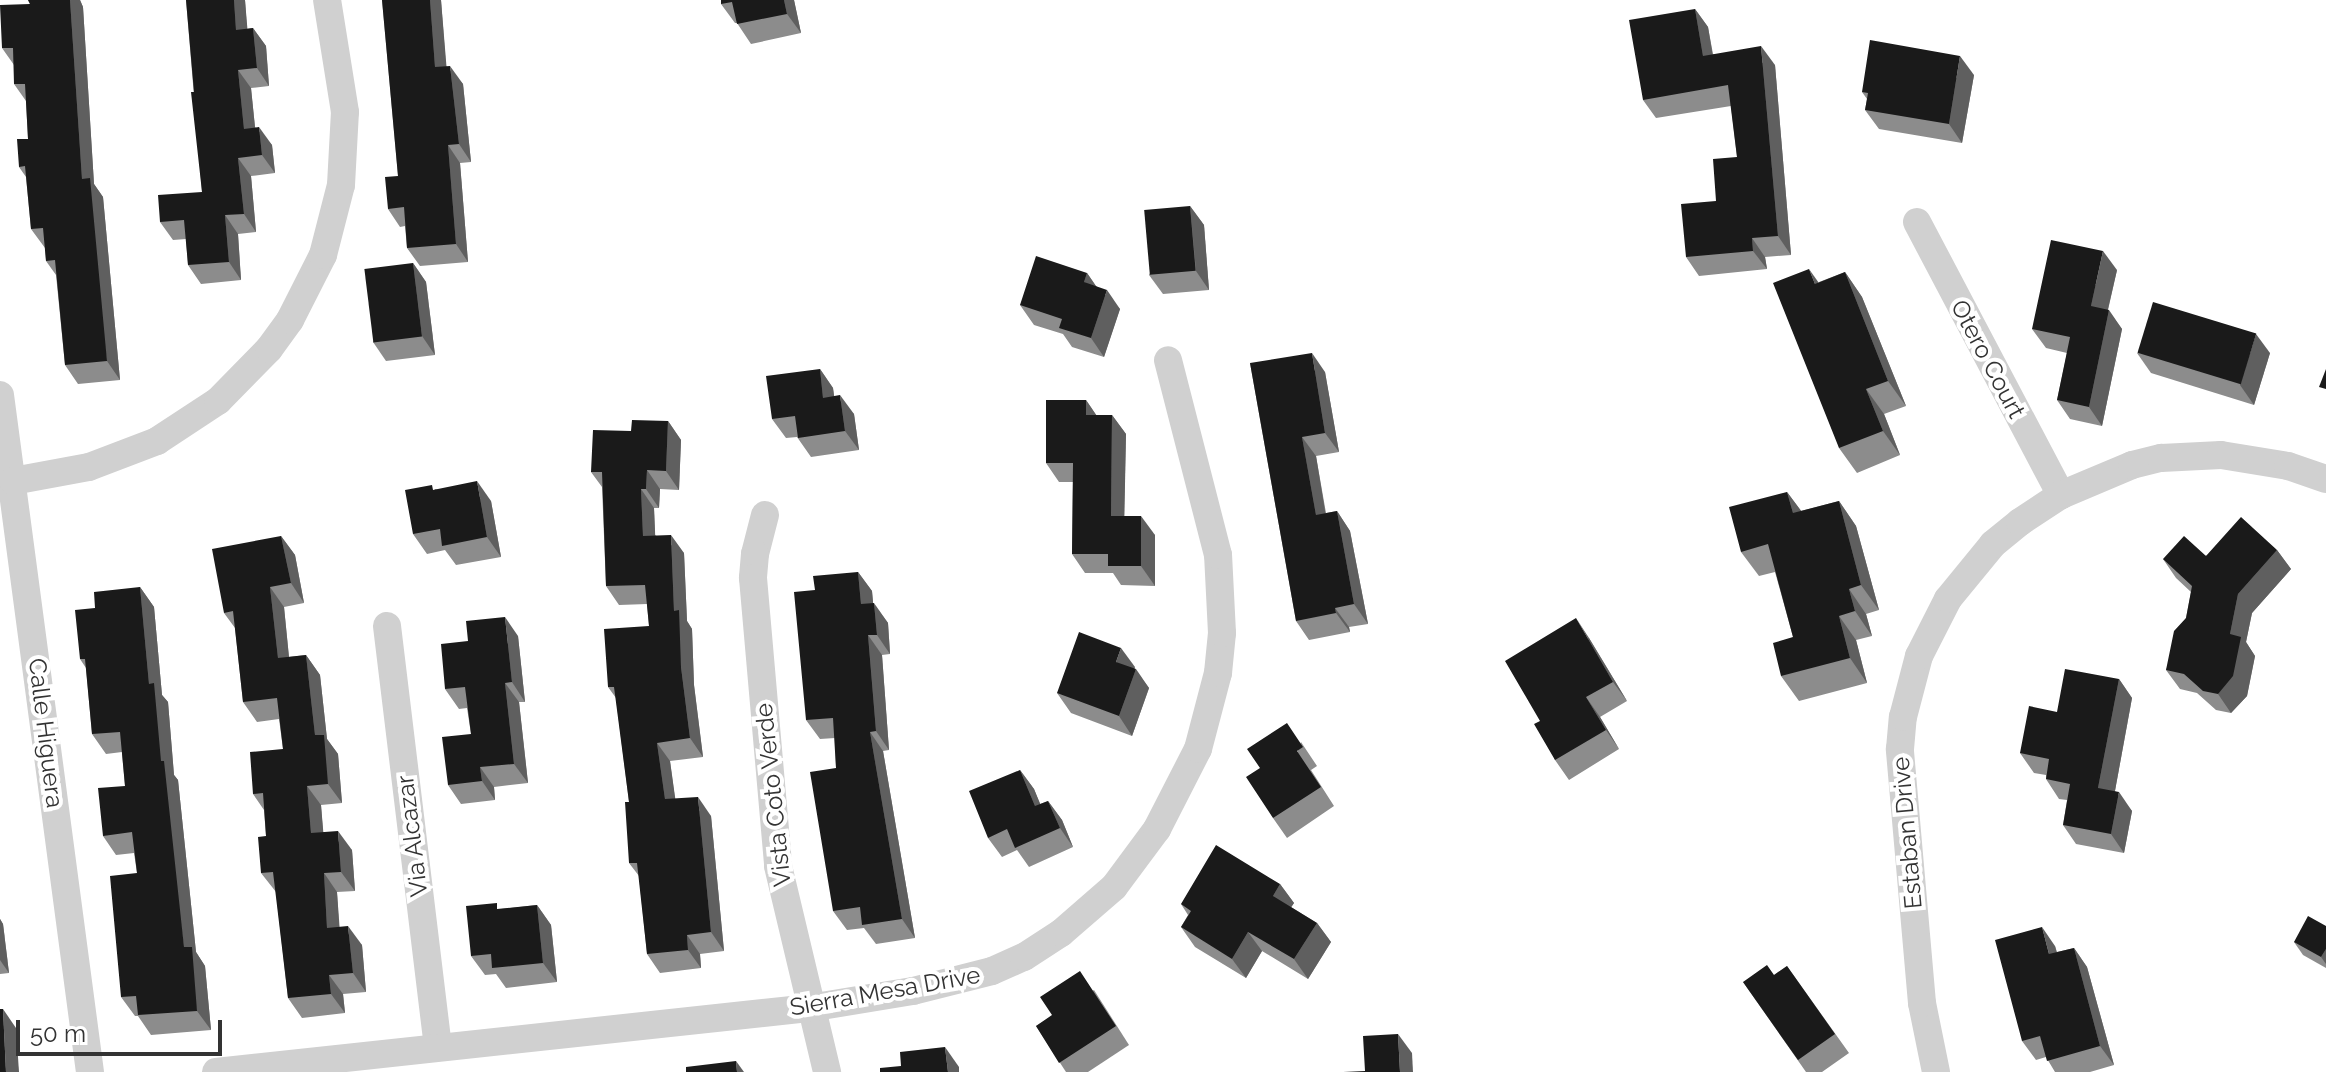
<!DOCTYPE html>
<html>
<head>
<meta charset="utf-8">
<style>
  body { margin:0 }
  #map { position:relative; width:2326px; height:1072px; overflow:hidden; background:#fff; font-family:Raleway,sans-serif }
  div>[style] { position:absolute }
  .minor>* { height:28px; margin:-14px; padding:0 14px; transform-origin:14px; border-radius:14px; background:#d0d0d0 }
  .wall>* { inset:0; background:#8c8c8c }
  .shaded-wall>* { inset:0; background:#5f5f5f }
  .building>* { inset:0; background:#1a1a1a; transform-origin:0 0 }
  span { translate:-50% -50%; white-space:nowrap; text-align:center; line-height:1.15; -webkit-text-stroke:8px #fff; paint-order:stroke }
  .street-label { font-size:24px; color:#333 }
  .scale { position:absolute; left:16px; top:1020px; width:206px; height:36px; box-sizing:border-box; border:4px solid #333; border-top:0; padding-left:10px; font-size:24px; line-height:28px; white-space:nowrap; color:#333; -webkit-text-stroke:6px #fff; paint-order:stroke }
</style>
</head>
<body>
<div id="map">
  <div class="minor">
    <i style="left:1917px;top:222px;width:309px;rotate:62.2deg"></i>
    <i style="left:0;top:395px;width:683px;rotate:82.43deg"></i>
    <i style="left:13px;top:481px;width:77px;rotate:-10.4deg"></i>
    <i style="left:89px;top:467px;width:73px;rotate:-20.9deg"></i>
    <i style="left:157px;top:441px;width:73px;rotate:-33.3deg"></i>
    <i style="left:218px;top:401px;width:73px;rotate:-45.6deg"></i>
    <i style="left:269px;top:349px;width:36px;rotate:-54deg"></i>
    <i style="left:290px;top:320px;width:73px;rotate:-63.1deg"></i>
    <i style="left:323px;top:255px;width:72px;rotate:-75.6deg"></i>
    <i style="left:341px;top:185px;width:73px;rotate:-86.9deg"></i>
    <i style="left:345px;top:112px;width:113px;rotate:-99.1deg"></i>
    <i style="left:765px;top:515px;width:40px;rotate:104.4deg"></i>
    <i style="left:755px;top:554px;width:24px;rotate:95deg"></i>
    <i style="left:753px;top:578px;width:289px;rotate:85deg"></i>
    <i style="left:778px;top:866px;width:212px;rotate:76.6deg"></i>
    <i style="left:387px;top:626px;width:423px;rotate:83.1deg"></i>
    <i style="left:216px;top:1072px;width:596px;rotate:-6.16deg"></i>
    <i style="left:809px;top:1008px;width:105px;rotate:-9.3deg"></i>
    <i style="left:913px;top:991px;width:81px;rotate:-14.2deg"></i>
    <i style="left:992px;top:971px;width:35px;rotate:-24deg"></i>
    <i style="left:1024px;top:957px;width:44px;rotate:-33deg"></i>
    <i style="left:1061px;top:933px;width:70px;rotate:-41deg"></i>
    <i style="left:1114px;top:887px;width:72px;rotate:-53.4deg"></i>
    <i style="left:1157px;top:829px;width:90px;rotate:-62.9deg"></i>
    <i style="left:1198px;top:749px;width:79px;rotate:-75.3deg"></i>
    <i style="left:1218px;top:673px;width:40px;rotate:-84.3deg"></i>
    <i style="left:1222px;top:633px;width:78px;rotate:-92.9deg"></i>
    <i style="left:1218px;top:555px;width:201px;rotate:-104.4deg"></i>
    <i style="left:1936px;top:1072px;width:70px;rotate:-101.5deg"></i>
    <i style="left:1922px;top:1003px;width:255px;rotate:-95deg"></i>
    <i style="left:1900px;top:749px;width:32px;rotate:-85deg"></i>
    <i style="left:1903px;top:717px;width:63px;rotate:-75.3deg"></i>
    <i style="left:1919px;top:656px;width:64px;rotate:-63deg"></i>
    <i style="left:1948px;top:599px;width:71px;rotate:-50.7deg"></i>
    <i style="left:1993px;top:544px;width:35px;rotate:-39deg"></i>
    <i style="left:2020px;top:522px;width:49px;rotate:-33.4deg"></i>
    <i style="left:2061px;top:495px;width:77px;rotate:-22.9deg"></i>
    <i style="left:2132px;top:465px;width:30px;rotate:-14deg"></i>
    <i style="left:2161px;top:458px;width:60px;rotate:-2.9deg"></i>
    <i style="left:2221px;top:455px;width:68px;rotate:9.3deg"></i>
    <i style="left:2288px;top:466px;width:40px;rotate:18.9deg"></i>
  </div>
  <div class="wall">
    <i style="clip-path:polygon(28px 0,80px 0,83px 7px,94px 184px,103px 197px,120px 380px,78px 384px,65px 365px,56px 275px,46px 261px,45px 248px,31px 229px,26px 177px,19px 167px,28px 139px,26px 101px,14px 84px,14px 65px,2px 48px,30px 4px)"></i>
    <i style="clip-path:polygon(186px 0,245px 0,247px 29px,253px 28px,266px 46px,269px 86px,251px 88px,255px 127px,272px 145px,275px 173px,251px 176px,256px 232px,238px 234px,241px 280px,201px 284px,188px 265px,186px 239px,173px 240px,160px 222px,202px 192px)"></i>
    <i style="clip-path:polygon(382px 0,441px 0,446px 66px,463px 84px,471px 162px,460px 163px,468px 262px,420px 266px,407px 248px,405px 226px,400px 227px,388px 209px,398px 176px)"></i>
    <i style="clip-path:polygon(721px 0,794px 0,801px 33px,751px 44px,737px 23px,735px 23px,721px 4px)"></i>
    <i style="clip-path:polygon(1695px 9px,1708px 27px,1713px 54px,1775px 65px,1791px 255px,1765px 257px,1767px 269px,1699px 276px,1686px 257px,1716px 201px,1737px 157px,1731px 106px,1656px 118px,1643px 100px)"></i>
    <i style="clip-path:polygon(1974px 75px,1962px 143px,1879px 129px,1865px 110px,1867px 99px,1862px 92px)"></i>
    <i style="clip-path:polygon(1190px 206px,1204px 225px,1209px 290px,1163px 294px,1149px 275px)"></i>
    <i style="clip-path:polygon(413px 263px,426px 282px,435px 355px,386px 361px,373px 342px)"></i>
    <i style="clip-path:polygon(2117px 270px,2108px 310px,2122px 329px,2102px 426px,2070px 419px,2057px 400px,2067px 353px,2046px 348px,2032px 329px)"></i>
    <i style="clip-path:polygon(1845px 272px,1862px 297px,1906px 406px,1884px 414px,1900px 455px,1857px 473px,1839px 448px,1819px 282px)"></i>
    <i style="clip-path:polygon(1087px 273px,1096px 286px,1120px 309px,1104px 357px,1072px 347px,1063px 334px,1034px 325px,1020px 305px)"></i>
    <i style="clip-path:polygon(2137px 353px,2270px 353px,2254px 405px,2151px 373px)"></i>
    <i style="clip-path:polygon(1250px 363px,1325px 372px,1339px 452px,1316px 456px,1326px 513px,1337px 511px,1350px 531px,1368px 624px,1349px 627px,1350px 632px,1309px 640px,1296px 621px)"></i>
    <i style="clip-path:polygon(820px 369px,833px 388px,834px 396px,854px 414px,859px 450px,811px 457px,797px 437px,786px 438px,772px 419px)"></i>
    <i style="clip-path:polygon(1086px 400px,1096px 415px,1112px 415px,1126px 434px,1124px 516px,1155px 535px,1155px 586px,1121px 585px,1113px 573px,1085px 573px,1072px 554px,1073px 482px,1059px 482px,1046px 463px)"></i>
    <i style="clip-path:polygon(668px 421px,681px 440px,679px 490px,660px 489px,659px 508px,654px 508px,655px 535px,684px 553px,687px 621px,692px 629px,694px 685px,703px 757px,670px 761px,675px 799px,711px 816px,724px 951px,700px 954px,701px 968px,660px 973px,647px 954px,639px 876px,629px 863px,629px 802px,616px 698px,608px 687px,649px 626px,647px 604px,619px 605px,606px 586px,602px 487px,591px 472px,631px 431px)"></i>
    <i style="clip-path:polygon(435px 489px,491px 501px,501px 557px,456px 565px,445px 550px,427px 554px,413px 534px)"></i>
    <i style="clip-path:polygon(1787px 492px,1801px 511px,1839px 501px,1856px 526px,1879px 610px,1866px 614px,1872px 636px,1856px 640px,1867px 683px,1799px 701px,1781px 676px,1793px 637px,1775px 572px,1759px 576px,1741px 552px)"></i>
    <i style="clip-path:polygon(281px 536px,295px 555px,304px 603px,284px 607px,289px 657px,306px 655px,320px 675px,327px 739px,338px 754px,342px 803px,321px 805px,323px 832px,352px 850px,355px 891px,337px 892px,339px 927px,362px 945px,366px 992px,343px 994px,345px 1013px,302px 1018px,288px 998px,276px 892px,261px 873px,266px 836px,264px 810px,253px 794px,283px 749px,279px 719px,257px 722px,243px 702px,235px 628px,224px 613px)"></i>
    <i style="clip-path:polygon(2277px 550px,2291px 569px,2252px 613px,2246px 642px,2255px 656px,2247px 696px,2231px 713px,2216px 710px,2197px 693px,2180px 689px,2166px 670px,2186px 618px,2191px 592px,2176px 578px,2163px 559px)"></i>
    <i style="clip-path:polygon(858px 572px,872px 591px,873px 603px,888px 623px,890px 654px,882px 655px,889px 750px,883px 751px,915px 938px,876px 944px,864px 928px,847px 930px,833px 911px,836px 768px,835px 738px,820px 739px,806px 720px,815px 590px)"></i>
    <i style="clip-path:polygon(140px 587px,154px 607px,162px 695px,168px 702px,174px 775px,178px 780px,196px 952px,205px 966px,211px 1030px,151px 1035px,138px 1016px,135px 1016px,121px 997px,137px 873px,134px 853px,116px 855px,103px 836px,125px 786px,122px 752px,106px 754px,92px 734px,86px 668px,80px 659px,95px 608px)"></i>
    <i style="clip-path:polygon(518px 636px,525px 702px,519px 702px,528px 783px,494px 787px,495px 800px,461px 804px,448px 785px,471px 734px,467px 708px,459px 709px,445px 689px)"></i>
    <i style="clip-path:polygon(1589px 638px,1627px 701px,1600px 717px,1619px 749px,1569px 780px,1555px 760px,1540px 721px)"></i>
    <i style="clip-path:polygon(1135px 667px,1134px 668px,1149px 688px,1132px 736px,1071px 713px,1057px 693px)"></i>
    <i style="clip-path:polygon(2119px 679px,2132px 698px,2115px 791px,2132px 811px,2124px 853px,2076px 844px,2063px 825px,2067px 800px,2059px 799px,2046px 779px,2046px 775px,2034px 773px,2020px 753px,2057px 712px)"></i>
    <i style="clip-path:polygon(1301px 742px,1317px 766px,1311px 770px,1334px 806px,1287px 838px,1273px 818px)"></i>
    <i style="clip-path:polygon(1020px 770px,1034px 789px,1040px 804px,1048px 801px,1062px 820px,1073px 847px,1029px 867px,1017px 850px,1002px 857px,988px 838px)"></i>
    <i style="clip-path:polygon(1280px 884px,1294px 903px,1291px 907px,1317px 923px,1331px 942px,1308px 979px,1262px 951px,1246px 978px,1195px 947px,1181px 927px,1188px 915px,1181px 904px)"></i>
    <i style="clip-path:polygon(537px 905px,551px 925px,557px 982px,506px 988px,496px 974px,485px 975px,471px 956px,501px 909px)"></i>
    <i style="clip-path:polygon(0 919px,3px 924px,9px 973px,0 974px)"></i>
    <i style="clip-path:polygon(2326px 926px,2326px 968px,2303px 955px,2294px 942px)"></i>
    <i style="clip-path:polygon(2055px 946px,2057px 952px,2074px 948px,2087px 967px,2114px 1065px,2090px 1072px,2055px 1072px,2046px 1057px,2036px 1060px,2022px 1041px)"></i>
    <i style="clip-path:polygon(1787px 966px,1849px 1053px,1822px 1072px,1806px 1072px,1743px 982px,1774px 975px)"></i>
    <i style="clip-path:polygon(1094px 990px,1129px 1045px,1088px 1072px,1066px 1072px,1036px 1026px)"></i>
  </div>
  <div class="shaded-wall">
    <i style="clip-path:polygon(70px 0,80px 0,83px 7px,94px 184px,103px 197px,120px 380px,107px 361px,82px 179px)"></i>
    <i style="clip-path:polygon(234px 0,245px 0,249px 48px,236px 30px)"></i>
    <i style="clip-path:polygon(430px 0,441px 0,448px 85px,435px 67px)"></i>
    <i style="clip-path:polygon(784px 0,794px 0,801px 33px,787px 14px)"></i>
    <i style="clip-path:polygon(1695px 9px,1708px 27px,1716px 75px,1703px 56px)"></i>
    <i style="clip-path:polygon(253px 28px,266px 46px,269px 86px,257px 68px)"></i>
    <i style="clip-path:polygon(1761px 46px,1775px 65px,1791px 255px,1778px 236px)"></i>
    <i style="clip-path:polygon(1960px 56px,1974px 75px,1962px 143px,1949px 124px)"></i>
    <i style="clip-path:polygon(450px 66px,463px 84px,471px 162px,459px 144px)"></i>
    <i style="clip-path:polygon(238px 70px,251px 88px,257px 147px,244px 129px)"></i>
    <i style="clip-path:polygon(259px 127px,272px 145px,275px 173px,262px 155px)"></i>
    <i style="clip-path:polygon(448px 145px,460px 163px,468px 262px,456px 244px)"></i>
    <i style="clip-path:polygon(238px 158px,251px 176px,256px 232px,244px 214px)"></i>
    <i style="clip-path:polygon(1190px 206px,1204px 225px,1209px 290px,1196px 271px)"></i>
    <i style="clip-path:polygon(225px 215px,238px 234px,241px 280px,229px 262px)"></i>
    <i style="clip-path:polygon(1752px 238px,1765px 257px,1767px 269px,1753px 251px)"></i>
    <i style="clip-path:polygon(2103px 251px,2117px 270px,2104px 326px,2091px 306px)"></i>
    <i style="clip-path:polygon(413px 263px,426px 282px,435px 355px,422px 336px)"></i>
    <i style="clip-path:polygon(1809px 269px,1826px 293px,1815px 284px)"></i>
    <i style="clip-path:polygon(1845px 272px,1862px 297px,1906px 406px,1888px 381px)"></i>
    <i style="clip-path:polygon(1087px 273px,1100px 292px,1084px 282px)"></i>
    <i style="clip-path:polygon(1107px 290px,1120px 309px,1104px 357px,1091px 338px)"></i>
    <i style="clip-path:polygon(2109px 310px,2122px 329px,2102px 426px,2089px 407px)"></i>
    <i style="clip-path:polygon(2256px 334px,2270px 353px,2254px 405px,2240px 385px)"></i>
    <i style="clip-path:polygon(1312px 353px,1325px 372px,1339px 452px,1325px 433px)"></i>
    <i style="clip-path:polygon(820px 369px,833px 388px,837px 417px,823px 398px)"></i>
    <i style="clip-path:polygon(1866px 389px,1884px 414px,1900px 455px,1883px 431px)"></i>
    <i style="clip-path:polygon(840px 395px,854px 414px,859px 450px,845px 431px)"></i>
    <i style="clip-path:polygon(1086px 400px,1099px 419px,1086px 415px)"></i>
    <i style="clip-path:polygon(1112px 415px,1126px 434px,1124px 535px,1111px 516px)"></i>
    <i style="clip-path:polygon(668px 421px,681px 440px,679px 490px,666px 471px)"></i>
    <i style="clip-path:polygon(1302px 437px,1316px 456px,1329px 535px,1316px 515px)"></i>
    <i style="clip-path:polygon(647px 470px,660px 489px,659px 508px,646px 489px)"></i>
    <i style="clip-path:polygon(477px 481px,491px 501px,501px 557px,487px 537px)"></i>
    <i style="clip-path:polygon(641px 489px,654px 508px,656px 554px,643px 536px)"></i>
    <i style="clip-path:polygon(1787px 492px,1805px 516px,1793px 513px)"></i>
    <i style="clip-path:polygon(1839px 501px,1856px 526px,1879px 610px,1861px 585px)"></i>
    <i style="clip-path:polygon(1337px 511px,1350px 531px,1368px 624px,1354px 604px)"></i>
    <i style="clip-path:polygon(1141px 516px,1155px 535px,1155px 586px,1141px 566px)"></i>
    <i style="clip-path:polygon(671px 535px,684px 553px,687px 621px,692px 629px,694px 685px,703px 757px,690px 738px,674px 611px)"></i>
    <i style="clip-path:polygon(281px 536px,295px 555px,304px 603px,291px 583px)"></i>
    <i style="clip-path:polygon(2277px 550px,2291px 569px,2252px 613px,2246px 642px,2255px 656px,2247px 696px,2231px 713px,2218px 694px,2238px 594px)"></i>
    <i style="clip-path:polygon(858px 572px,872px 591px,875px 624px,861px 604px)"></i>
    <i style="clip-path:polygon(140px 587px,154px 607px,162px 695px,168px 702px,174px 775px,178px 780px,196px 952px,205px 966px,211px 1030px,197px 1011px,184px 947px,149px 684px)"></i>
    <i style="clip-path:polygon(270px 587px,284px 607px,291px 678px,278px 658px)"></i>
    <i style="clip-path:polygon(1849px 589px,1866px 614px,1872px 636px,1855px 611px)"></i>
    <i style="clip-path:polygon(874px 603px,888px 623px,890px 654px,877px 635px)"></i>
    <i style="clip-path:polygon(1335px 608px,1349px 627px,1350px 632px,1336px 613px)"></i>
    <i style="clip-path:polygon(1839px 616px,1856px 640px,1867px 683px,1850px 658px)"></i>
    <i style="clip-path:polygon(505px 617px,518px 636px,525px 702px,512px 682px)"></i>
    <i style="clip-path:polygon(1576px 618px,1589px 638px,1627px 701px,1613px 682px)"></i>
    <i style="clip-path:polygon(868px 635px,882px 655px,889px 750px,876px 731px)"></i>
    <i style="clip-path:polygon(1121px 648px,1135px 667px,1130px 681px,1116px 662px)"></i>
    <i style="clip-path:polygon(306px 655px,320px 675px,327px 739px,338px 754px,342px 803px,328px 784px,315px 735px)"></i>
    <i style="clip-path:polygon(1136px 669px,1149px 688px,1132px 736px,1119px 716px)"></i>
    <i style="clip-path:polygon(2119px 679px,2132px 698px,2112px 807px,2098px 788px)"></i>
    <i style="clip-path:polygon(505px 683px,519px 702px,528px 783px,514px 764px)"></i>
    <i style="clip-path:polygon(1586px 697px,1600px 717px,1619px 749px,1606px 730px)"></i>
    <i style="clip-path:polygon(870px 732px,883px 751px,915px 938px,902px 919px)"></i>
    <i style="clip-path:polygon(657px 743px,670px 761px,678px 818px,665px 799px)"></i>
    <i style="clip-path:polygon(480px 767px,494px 787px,495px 800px,482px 781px)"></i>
    <i style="clip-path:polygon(1020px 770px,1034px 789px,1049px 825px,1035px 806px)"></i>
    <i style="clip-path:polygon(307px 786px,321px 805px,325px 852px,311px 833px)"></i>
    <i style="clip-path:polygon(2119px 792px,2132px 811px,2124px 853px,2111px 834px)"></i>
    <i style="clip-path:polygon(698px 797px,711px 816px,724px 951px,711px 932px)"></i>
    <i style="clip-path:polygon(1048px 801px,1062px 820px,1073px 847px,1060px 828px)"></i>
    <i style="clip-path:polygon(338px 831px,352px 850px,355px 891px,341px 872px)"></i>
    <i style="clip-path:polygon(324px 873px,337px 892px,341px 947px,327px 928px)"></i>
    <i style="clip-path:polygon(1280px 884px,1294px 903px,1286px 915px,1273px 896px)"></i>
    <i style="clip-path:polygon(537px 905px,551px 925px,557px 982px,543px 963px)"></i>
    <i style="clip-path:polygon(0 919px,3px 924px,9px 973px,0 960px)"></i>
    <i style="clip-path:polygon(1317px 923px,1331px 942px,1308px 979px,1294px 959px)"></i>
    <i style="clip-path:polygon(348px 926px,362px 945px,366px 992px,353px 973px)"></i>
    <i style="clip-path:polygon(2042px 927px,2055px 946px,2062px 974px,2049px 954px)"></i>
    <i style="clip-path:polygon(1248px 932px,1262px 951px,1246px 978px,1232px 959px)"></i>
    <i style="clip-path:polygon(687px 935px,700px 954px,701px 968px,688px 950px)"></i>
    <i style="clip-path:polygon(2074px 948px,2087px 967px,2114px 1065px,2100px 1046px)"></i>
    <i style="clip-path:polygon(2326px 949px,2326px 964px,2321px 957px)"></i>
    <i style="clip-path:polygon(329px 975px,343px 994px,345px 1013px,331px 994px)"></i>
    <i style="clip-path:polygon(3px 1009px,16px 1028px,19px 1072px,6px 1072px)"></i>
    <i style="clip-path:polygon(1398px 1034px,1412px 1053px,1413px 1072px,1400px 1072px)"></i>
    <i style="clip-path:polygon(945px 1047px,959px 1067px,959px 1072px,948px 1072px)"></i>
    <i style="clip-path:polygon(736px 1061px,744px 1072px,737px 1072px)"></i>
  </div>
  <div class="building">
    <i style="clip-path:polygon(28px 0,70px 0,82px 179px,90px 178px,107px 361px,65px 365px,55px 260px,46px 261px,43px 228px,31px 229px,25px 166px,19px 167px,17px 139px,28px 139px,25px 84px,14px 84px,13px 48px,2px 48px,0 5px,30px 4px)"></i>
    <i style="clip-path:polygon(186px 0,234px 0,236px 30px,253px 28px,257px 68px,238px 70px,244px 129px,259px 127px,262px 155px,238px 158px,244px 214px,225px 215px,229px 262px,188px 265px,184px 220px,160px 222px,158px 195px,202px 192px,191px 92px,194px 92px)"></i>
    <i style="clip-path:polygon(382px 0,430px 0,435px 67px,450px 66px,459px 144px,448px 145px,456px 244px,407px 248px,404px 207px,388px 209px,385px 177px,398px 176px)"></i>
    <i style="clip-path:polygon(721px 0,784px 0,787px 14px,737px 24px,732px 2px,721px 4px)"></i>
    <i style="clip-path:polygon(1695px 9px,1703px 56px,1761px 46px,1778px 236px,1752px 238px,1753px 251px,1686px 257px,1681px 204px,1716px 201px,1713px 159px,1737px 157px,1728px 85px,1643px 100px,1629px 20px)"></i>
    <i style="clip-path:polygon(1870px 40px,1960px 56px,1949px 124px,1865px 110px,1868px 93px,1862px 92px)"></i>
    <i style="left:1190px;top:206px;width:65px;height:46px;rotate:85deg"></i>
    <i style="clip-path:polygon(2051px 240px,2103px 251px,2091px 306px,2109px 310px,2089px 407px,2057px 400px,2070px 337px,2032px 329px)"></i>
    <i style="clip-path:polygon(1036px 256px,1087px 273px,1084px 282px,1107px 290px,1091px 338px,1059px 328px,1062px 319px,1020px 305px)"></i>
    <i style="left:413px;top:263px;width:74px;height:49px;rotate:83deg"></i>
    <i style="clip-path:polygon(1809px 269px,1815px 284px,1845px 272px,1888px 381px,1866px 389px,1883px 431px,1839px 448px,1773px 283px)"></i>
    <i style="left:2153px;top:302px;width:108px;height:53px;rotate:17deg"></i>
    <i style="clip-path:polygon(1312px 353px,1325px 433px,1302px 437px,1316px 515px,1337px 511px,1354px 604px,1335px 608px,1336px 613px,1296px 621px,1250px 363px)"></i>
    <i style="clip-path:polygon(820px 369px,823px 398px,840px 395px,845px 431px,798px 438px,795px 416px,772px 419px,766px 376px)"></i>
    <i style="clip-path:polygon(2326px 369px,2326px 389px,2319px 387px)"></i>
    <i style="clip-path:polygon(1046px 400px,1086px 400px,1086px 415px,1112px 415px,1111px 516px,1141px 516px,1141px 566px,1108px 566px,1108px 554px,1072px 554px,1073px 463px,1046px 463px)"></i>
    <i style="clip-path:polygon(632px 420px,668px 421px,666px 471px,647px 470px,646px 489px,641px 489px,643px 536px,671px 535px,674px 611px,679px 610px,681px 667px,690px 738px,657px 743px,665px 799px,698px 797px,711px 932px,687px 935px,688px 950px,647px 954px,637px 863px,629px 863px,625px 802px,629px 802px,614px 687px,608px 687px,604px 629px,649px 626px,645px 585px,606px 586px,602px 472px,591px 472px,593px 430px,631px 431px)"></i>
    <i style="clip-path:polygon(477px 481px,487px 537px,442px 546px,440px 529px,413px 534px,405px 490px,432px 485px,433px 490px)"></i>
    <i style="clip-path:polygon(1787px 492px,1793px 513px,1839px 501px,1861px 585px,1849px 589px,1855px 611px,1839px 616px,1850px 658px,1781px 676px,1773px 643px,1793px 637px,1768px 544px,1741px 552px,1729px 507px)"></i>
    <i style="clip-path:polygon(2241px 517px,2277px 550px,2238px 594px,2230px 634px,2241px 637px,2233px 676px,2218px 694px,2203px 691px,2184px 674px,2166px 670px,2174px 631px,2186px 618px,2192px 586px,2163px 559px,2184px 536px,2206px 556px)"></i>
    <i style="clip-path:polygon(281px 536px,291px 583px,270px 587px,278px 658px,306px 655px,315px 735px,324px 735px,328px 784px,307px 786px,311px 833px,338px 831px,341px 872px,324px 873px,327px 928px,348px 926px,353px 973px,329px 975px,331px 994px,288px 998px,273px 872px,261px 873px,258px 837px,266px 836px,263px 793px,253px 794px,250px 752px,283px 749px,277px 698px,243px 702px,233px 611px,224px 613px,212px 549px)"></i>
    <i style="clip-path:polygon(858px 572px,861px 604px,874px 603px,877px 635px,868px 635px,876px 731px,870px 732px,902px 919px,862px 925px,860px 907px,833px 911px,810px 772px,836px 768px,833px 718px,806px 720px,794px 592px,815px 590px,813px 576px)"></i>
    <i style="clip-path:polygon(140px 587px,149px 684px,154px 683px,161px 761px,164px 761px,184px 947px,192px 947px,197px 1011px,138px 1015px,136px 996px,121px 997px,110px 876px,137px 873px,132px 832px,103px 836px,98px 788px,125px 786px,120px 732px,92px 734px,85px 659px,80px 659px,75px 610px,95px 608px,94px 592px)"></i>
    <i style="clip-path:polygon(505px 617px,512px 682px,505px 683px,514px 764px,480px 767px,482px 781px,448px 785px,442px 737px,471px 734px,465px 687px,445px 689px,441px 644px,468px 641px,466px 621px)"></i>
    <i style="clip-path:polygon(1576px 618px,1613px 682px,1586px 697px,1606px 730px,1555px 760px,1534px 724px,1540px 721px,1505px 661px)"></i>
    <i style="clip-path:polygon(1079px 632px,1121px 648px,1116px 662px,1136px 669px,1119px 716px,1057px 693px)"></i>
    <i style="clip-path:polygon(2065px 669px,2119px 679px,2098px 788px,2119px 792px,2111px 834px,2063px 825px,2070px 784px,2046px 779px,2049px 759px,2020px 753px,2029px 706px,2057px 712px)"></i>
    <i style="clip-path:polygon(1287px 723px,1303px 747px,1297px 751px,1321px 787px,1273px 818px,1246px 777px,1260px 768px,1247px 749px)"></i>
    <i style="clip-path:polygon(1020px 770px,1035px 806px,1048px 801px,1060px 828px,1015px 848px,1007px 829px,988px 838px,969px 791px)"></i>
    <i style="clip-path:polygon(1216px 845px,1280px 884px,1273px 896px,1317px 923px,1294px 959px,1248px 932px,1232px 959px,1181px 927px,1191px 911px,1181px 904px)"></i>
    <i style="clip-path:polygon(497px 903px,497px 909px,537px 905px,543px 963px,492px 968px,491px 954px,471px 956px,466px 906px)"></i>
    <i style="clip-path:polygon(2308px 916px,2326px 926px,2326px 949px,2321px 957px,2294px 942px)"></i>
    <i style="clip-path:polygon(2042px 927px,2049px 954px,2074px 948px,2100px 1046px,2047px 1061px,2040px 1036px,2022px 1041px,1995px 940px)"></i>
    <i style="clip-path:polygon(1767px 965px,1774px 975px,1787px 966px,1835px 1034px,1798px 1060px,1743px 982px)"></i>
    <i style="clip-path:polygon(1080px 971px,1116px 1026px,1059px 1063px,1036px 1026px,1052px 1015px,1040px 997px)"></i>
    <i style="clip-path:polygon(0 1009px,3px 1009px,6px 1072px,0 1072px)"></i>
    <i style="clip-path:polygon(1398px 1034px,1400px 1072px,1343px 1072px,1365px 1071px,1363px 1036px)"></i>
    <i style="clip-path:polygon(945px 1047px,948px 1072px,880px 1072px,880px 1068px,901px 1066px,900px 1052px)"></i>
    <i style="clip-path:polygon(736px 1061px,737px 1072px,686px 1072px,686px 1067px)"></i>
  </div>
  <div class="street-label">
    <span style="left:1988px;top:359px;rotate:62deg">Otero Court</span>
    <span style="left:46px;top:733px;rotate:83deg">Calle Higuera</span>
    <span style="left:773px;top:795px;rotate:-96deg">Vista Coto Verde</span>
    <span style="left:1907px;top:833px;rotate:-95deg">Estaban Drive</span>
    <span style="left:412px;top:836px;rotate:-97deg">Via Alcazar</span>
    <span style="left:885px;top:991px;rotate:-10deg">Sierra Mesa Drive</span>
  </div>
  <div class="scale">50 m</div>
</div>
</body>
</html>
